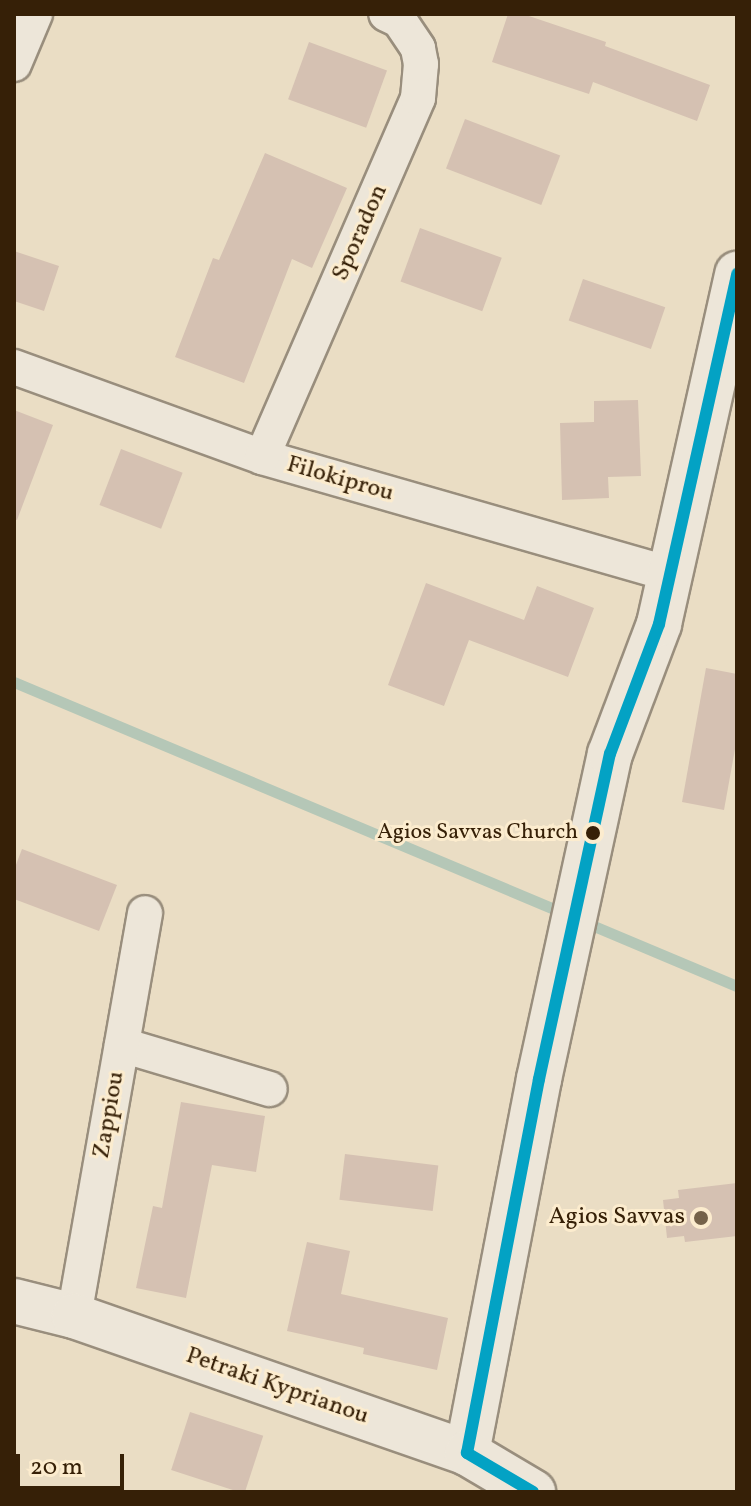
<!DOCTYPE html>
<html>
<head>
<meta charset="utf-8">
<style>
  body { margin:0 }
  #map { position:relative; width:751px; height:1506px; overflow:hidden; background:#eaddc4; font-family:Vollkorn,serif }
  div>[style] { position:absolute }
  .stream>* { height:11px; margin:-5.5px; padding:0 5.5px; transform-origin:5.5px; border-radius:5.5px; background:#b5c7b7 }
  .building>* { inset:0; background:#d5c1b2; transform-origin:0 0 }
  .roads { filter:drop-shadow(2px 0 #998e7d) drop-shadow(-2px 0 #998e7d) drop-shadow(0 2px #998e7d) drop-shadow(0 -2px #998e7d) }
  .minor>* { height:34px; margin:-17px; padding:0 17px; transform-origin:17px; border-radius:17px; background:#ede6d9 }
  .tertiary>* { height:44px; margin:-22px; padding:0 22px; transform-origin:22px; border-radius:22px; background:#ede6d9 }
  .secondary>* { height:44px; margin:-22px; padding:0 22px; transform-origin:22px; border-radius:22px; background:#ede6d9 }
  .bus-1>* { height:12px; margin:-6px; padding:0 6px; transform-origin:6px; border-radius:6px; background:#03a2c4 }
  .dots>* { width:22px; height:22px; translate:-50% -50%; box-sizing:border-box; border:4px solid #fcecce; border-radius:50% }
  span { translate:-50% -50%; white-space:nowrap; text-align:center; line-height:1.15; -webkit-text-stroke:6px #fcecce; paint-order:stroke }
  .bus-label { font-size:22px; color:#362007 }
  .right { translate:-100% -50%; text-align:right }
  .street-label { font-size:24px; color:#362007 }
  .poi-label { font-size:24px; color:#362007 }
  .frame { position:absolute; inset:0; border:16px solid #362007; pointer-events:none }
  .scale { position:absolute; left:16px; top:1454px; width:108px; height:36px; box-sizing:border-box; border:4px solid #362007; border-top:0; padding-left:10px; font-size:24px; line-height:28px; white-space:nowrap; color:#362007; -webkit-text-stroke:6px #fcecce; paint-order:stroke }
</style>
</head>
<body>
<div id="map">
  <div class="stream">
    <i style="left:14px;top:682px;width:599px;rotate:22.8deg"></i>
    <i style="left:582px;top:921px;width:168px;rotate:22.8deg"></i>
  </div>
  <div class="building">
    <i style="clip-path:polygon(508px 14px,523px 14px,606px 42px,605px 46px,710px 85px,697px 121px,593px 82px,589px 94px,492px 62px)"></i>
    <i style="left:309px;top:42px;width:83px;height:61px;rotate:20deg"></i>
    <i style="left:465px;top:119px;width:102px;height:53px;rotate:21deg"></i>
    <i style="clip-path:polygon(265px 153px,347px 188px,312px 268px,292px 259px,244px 383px,175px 357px,213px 258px,219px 260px)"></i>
    <i style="left:420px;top:228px;width:87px;height:57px;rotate:20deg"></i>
    <i style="clip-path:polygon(14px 251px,59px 266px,44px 311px,14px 301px)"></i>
    <i style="left:583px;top:279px;width:87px;height:44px;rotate:19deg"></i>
    <i style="clip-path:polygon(638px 400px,641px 476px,608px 477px,609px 498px,562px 500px,560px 423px,594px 422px,594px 401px)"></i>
    <i style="clip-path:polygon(14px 410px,53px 425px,17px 520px,14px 519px)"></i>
    <i style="left:121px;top:449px;width:66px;height:60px;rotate:21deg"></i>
    <i style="clip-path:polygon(426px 583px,524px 620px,537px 586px,594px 608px,568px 677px,469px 640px,444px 706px,388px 685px)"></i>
    <i style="clip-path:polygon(706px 668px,737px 674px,737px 738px,724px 810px,682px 802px)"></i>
    <i style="clip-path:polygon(22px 849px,117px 885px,99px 931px,14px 899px,14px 870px)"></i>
    <i style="clip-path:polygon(181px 1102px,265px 1116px,256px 1172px,212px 1165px,186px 1298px,136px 1288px,153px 1206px,162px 1208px)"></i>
    <i style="left:345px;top:1154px;width:94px;height:46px;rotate:7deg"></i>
    <i style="clip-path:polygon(737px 1183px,737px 1236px,685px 1242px,684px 1236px,667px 1238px,663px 1200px,679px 1198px,678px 1190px)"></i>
    <i style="clip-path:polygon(307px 1242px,350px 1251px,341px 1294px,448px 1318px,437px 1370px,363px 1354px,364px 1348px,287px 1331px)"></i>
    <i style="left:190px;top:1412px;width:77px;height:61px;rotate:18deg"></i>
  </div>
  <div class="roads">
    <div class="minor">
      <i style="left:14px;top:64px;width:54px;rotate:-67.2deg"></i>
      <i style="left:14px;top:367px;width:264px;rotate:19.9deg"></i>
      <i style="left:262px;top:457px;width:425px;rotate:16deg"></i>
      <i style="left:262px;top:457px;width:391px;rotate:-66.5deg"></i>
      <i style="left:418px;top:98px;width:34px;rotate:-85deg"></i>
      <i style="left:421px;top:64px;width:16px;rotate:-101deg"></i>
      <i style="left:418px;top:48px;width:34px;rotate:-124deg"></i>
      <i style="left:399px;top:20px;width:14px;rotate:-155deg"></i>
      <i style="left:122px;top:1045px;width:154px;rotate:16.6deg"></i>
      <i style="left:74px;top:1316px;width:409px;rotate:-80deg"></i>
    </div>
    <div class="tertiary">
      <i style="left:467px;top:1453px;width:381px;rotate:-79.1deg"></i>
      <i style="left:539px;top:1079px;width:333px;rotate:-77.7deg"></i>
      <i style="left:610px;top:754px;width:139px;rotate:-69.3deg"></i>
      <i style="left:659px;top:624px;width:359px;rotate:-77.4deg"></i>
    </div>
    <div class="secondary">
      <i style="left:14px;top:1301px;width:62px;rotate:14deg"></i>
      <i style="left:74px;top:1316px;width:416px;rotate:19.2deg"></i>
      <i style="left:467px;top:1453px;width:77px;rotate:30.6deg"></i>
    </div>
  </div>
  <div class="bus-1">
    <i style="left:533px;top:1492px;width:77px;rotate:-149.4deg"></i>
    <i style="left:467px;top:1453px;width:381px;rotate:-79.1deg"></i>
    <i style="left:539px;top:1079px;width:333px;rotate:-77.7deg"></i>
    <i style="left:610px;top:754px;width:139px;rotate:-69.3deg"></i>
    <i style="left:659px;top:624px;width:359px;rotate:-77.4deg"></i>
  </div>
  <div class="dots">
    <i style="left:593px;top:833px;background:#362007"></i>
    <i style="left:701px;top:1218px;background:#756249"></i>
  </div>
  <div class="bus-label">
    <span class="right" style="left:578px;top:833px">Agios Savvas Church</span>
  </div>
  <div class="street-label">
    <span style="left:361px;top:233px;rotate:-66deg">Sporadon</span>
    <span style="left:340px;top:480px;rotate:16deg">Filokiprou</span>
    <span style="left:110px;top:1115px;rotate:-80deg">Zappiou</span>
    <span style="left:277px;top:1387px;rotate:19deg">Petraki Kyprianou</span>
  </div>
  <div class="poi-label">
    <span class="right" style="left:685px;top:1218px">Agios Savvas</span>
  </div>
  <div class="frame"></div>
  <div class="scale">20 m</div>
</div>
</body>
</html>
